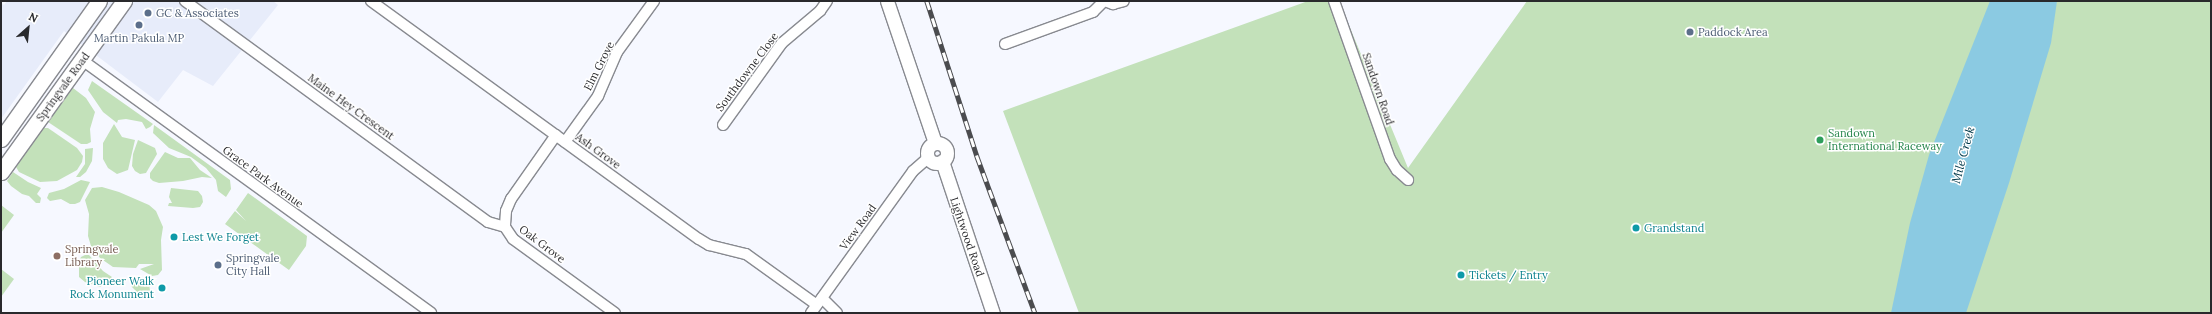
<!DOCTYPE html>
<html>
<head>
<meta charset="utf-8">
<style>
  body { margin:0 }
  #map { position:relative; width:2212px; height:314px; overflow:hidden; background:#f6f8ff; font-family:Lora,serif }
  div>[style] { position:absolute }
  .built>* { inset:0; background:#e7ecfa }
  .green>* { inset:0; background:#c3e1ba }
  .water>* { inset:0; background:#8bcae2 }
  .roads { filter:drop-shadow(1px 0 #888a90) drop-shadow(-1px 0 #888a90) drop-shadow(0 1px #888a90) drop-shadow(0 -1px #888a90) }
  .minor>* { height:10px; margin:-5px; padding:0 5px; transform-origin:5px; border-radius:5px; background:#fff }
  .major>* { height:13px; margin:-6.5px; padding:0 6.5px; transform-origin:6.5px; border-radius:6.5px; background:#fff }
  .major>.ring { margin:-6.5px; padding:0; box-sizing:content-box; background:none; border:13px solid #fff; border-radius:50% }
  .highway>* { height:15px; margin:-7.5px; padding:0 7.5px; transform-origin:7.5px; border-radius:7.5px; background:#fff }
  .rail>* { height:4.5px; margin-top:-2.25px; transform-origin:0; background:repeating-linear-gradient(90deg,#fff 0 9px,#4b4c4f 0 18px); box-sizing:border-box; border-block:1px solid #4b4c4f }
  .dots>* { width:11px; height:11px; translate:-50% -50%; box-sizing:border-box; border:2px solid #fff; border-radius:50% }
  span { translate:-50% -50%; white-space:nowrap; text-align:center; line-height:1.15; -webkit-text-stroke:3px #fff; paint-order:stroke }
  .service-label { font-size:11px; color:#4e5e75 }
  .left { translate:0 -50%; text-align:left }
  .street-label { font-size:11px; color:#29292c }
  .leisure-label { font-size:11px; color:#27864d }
  .culture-label { font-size:11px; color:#0d838f }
  .right { translate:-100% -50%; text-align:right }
  .education-label { font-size:11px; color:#785e54 }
  .water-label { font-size:12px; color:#00394a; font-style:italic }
  .frame { position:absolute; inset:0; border:2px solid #29292c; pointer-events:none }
  .north { position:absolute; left:8px; top:8px; width:40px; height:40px; -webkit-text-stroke:3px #fff; paint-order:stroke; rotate:27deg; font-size:11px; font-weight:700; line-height:16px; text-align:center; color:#29292c }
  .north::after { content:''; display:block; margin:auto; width:14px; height:18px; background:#29292c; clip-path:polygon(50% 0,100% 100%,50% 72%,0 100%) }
</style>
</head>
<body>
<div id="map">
  <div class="built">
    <i style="clip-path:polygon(7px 1px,273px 1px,278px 5px,213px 86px,183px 70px,158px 102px,64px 31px,1px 119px,1px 3px,4px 5px)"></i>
  </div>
  <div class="green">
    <i style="clip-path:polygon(1308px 1px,1339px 1px,1408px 168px,1527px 1px,2211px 1px,2211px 313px,1079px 313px,1003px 111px)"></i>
    <i style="clip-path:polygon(92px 81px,153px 124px,150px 127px,146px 129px,142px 122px,126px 119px,118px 120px,117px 123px,103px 112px,88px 90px)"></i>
    <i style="clip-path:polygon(73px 88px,86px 98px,95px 112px,90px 129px,91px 142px,87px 144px,81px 144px,48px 122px)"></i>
    <i style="clip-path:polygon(114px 124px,122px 137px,135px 140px,128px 170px,117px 174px,108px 168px,103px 159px,103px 143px)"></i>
    <i style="clip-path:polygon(154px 125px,230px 180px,231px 189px,226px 197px,218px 191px,216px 180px,206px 168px,191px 157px,169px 148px,153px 133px)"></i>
    <i style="clip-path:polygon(44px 128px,48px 128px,77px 148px,83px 156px,82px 162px,77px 170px,57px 181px,40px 182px,19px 172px,16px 167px)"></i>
    <i style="clip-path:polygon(138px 140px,155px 148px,157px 154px,146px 173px,140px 174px,135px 171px,132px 166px,133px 154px)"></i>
    <i style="clip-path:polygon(93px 148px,92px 161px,86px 172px,80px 177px,76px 177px,85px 164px,85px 149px)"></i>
    <i style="clip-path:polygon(165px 152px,178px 158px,190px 158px,200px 170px,212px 178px,202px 177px,183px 181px,159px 183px,153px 181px,150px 178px,150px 173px)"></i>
    <i style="clip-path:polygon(13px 172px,28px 182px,41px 188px,37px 194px,41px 198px,40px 203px,36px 203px,29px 196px,22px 194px,11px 186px,7px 181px)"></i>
    <i style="clip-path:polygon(81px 180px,90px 182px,80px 202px,75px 204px,70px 204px,61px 199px,50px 201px,47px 198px,49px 193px,64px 189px)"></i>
    <i style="clip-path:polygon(102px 187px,119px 192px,149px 205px,156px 211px,163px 227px,161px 240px,162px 270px,158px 275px,152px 276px,140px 269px,154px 264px,139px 264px,136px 268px,113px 267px,100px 258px,91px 246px,88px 236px,89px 214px,85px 200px,92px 188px)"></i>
    <i style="clip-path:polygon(171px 188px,198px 191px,202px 196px,203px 202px,200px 207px,193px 208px,168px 206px,169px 203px,172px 203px,169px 197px)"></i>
    <i style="clip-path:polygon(248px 193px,307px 236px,306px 246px,289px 270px,225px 224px,235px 211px,246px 221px,236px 210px)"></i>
    <i style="clip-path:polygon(1px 205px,14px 215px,1px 233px)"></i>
    <i style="clip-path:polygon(85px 255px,89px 255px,103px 271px,112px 277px,110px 280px,100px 287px,85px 282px,79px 277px,79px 261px,81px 257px)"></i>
    <i style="clip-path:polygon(1px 269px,14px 279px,1px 297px)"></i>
    <i style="clip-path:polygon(134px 277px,144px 279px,149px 283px,150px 291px,148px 298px,143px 298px,131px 286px)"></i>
  </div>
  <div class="water">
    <i style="clip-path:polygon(1990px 1px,2057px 1px,2051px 43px,2009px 183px,1966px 313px,1891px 313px,1910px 223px,1929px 155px)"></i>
  </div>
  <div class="roads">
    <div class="minor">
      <i style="left:185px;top:1px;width:375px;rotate:36.1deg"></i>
      <i style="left:488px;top:222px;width:18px;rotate:16deg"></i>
      <i style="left:371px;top:1px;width:405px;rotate:36deg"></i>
      <i style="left:699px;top:239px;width:12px;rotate:31deg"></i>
      <i style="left:709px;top:245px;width:38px;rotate:14deg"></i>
      <i style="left:746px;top:254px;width:87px;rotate:35.7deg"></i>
      <i style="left:1105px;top:1px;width:9px;rotate:21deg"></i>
      <i style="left:1113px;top:4px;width:11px;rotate:-15deg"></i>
      <i style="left:1334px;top:1px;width:168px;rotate:70.5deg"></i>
      <i style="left:1390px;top:159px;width:13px;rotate:58deg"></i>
      <i style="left:1397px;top:170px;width:15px;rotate:42deg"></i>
      <i style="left:1005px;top:44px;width:94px;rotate:-20deg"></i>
      <i style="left:1093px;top:12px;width:16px;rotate:-45deg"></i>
      <i style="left:82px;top:60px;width:431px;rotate:35.9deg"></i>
      <i style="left:723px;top:125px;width:101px;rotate:-54.3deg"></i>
      <i style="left:782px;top:43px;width:50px;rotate:-40.1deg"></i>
      <i style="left:820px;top:11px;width:12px;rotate:-55deg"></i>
      <i style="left:556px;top:135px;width:78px;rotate:125.1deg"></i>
      <i style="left:511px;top:199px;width:13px;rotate:113deg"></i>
      <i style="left:506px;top:211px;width:16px;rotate:94deg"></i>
      <i style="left:505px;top:227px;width:14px;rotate:56deg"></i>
      <i style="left:513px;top:239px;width:126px;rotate:36deg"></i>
      <i style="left:565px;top:142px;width:57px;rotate:-54.3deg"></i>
      <i style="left:598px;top:96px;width:48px;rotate:-66.6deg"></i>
      <i style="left:617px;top:52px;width:63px;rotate:-54deg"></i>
      <i style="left:822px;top:298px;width:21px;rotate:45deg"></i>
      <i style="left:811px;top:313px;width:175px;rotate:-54.3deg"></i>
      <i style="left:913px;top:171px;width:20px;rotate:-41deg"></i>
    </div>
    <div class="major">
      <i style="left:887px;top:1px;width:150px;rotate:71.3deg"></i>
      <i class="ring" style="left:927px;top:143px;width:7px;height:7px"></i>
      <i style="left:942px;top:161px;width:160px;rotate:71.5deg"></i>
    </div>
    <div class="highway">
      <i style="left:1px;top:139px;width:169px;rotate:-54.6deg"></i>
      <i style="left:1px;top:172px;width:211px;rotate:-54.3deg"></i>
    </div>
  </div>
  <div class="rail">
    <i style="left:927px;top:1px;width:163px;rotate:72.1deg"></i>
    <i style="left:977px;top:156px;width:167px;rotate:69.7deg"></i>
  </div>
  <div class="dots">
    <i style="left:148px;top:13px;background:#5c6f8a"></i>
    <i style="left:139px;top:25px;background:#5c6f8a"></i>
    <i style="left:1690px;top:32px;background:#5c6f8a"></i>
    <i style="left:1820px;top:140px;background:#2e9e5b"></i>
    <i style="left:1636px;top:228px;background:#0f9aa8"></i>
    <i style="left:174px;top:237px;background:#0f9aa8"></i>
    <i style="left:57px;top:256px;background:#8d6e63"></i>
    <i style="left:218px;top:265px;background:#5c6f8a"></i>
    <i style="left:1461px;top:275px;background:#0f9aa8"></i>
    <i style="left:162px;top:288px;background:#0f9aa8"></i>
  </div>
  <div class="service-label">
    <span class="left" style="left:156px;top:13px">GC &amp; Associates</span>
    <span class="left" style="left:1698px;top:32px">Paddock Area</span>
    <span style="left:139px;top:38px">Martin Pakula MP</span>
    <span class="left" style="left:226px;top:265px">Springvale<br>City Hall</span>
  </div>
  <div class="street-label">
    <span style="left:599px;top:66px;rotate:-63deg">Elm Grove</span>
    <span style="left:747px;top:72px;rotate:-53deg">Southdowne Close</span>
    <span style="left:63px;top:87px;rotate:-54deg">Springvale Road</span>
    <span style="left:1378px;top:89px;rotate:71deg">Sandown Road</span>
    <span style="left:351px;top:107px;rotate:36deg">Maine Hey Crescent</span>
    <span style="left:598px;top:151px;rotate:36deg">Ash Grove</span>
    <span style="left:263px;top:177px;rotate:36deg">Grace Park Avenue</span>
    <span style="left:858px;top:227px;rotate:-54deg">View Road</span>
    <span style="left:967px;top:237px;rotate:71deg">Lightwood Road</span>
    <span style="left:542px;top:244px;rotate:37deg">Oak Grove</span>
  </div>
  <div class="leisure-label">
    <span class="left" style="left:1828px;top:140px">Sandown<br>International Raceway</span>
  </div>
  <div class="culture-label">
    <span class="left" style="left:1644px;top:228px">Grandstand</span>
    <span class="left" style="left:182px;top:237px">Lest We Forget</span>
    <span class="left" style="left:1469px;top:275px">Tickets / Entry</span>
    <span class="right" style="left:154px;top:288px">Pioneer Walk<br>Rock Monument</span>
  </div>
  <div class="education-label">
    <span class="left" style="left:65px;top:256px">Springvale<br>Library</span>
  </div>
  <div class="water-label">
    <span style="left:1963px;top:155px;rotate:-75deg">Mile Creek</span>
  </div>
  <div class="frame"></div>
  <div class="north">N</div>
</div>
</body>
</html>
